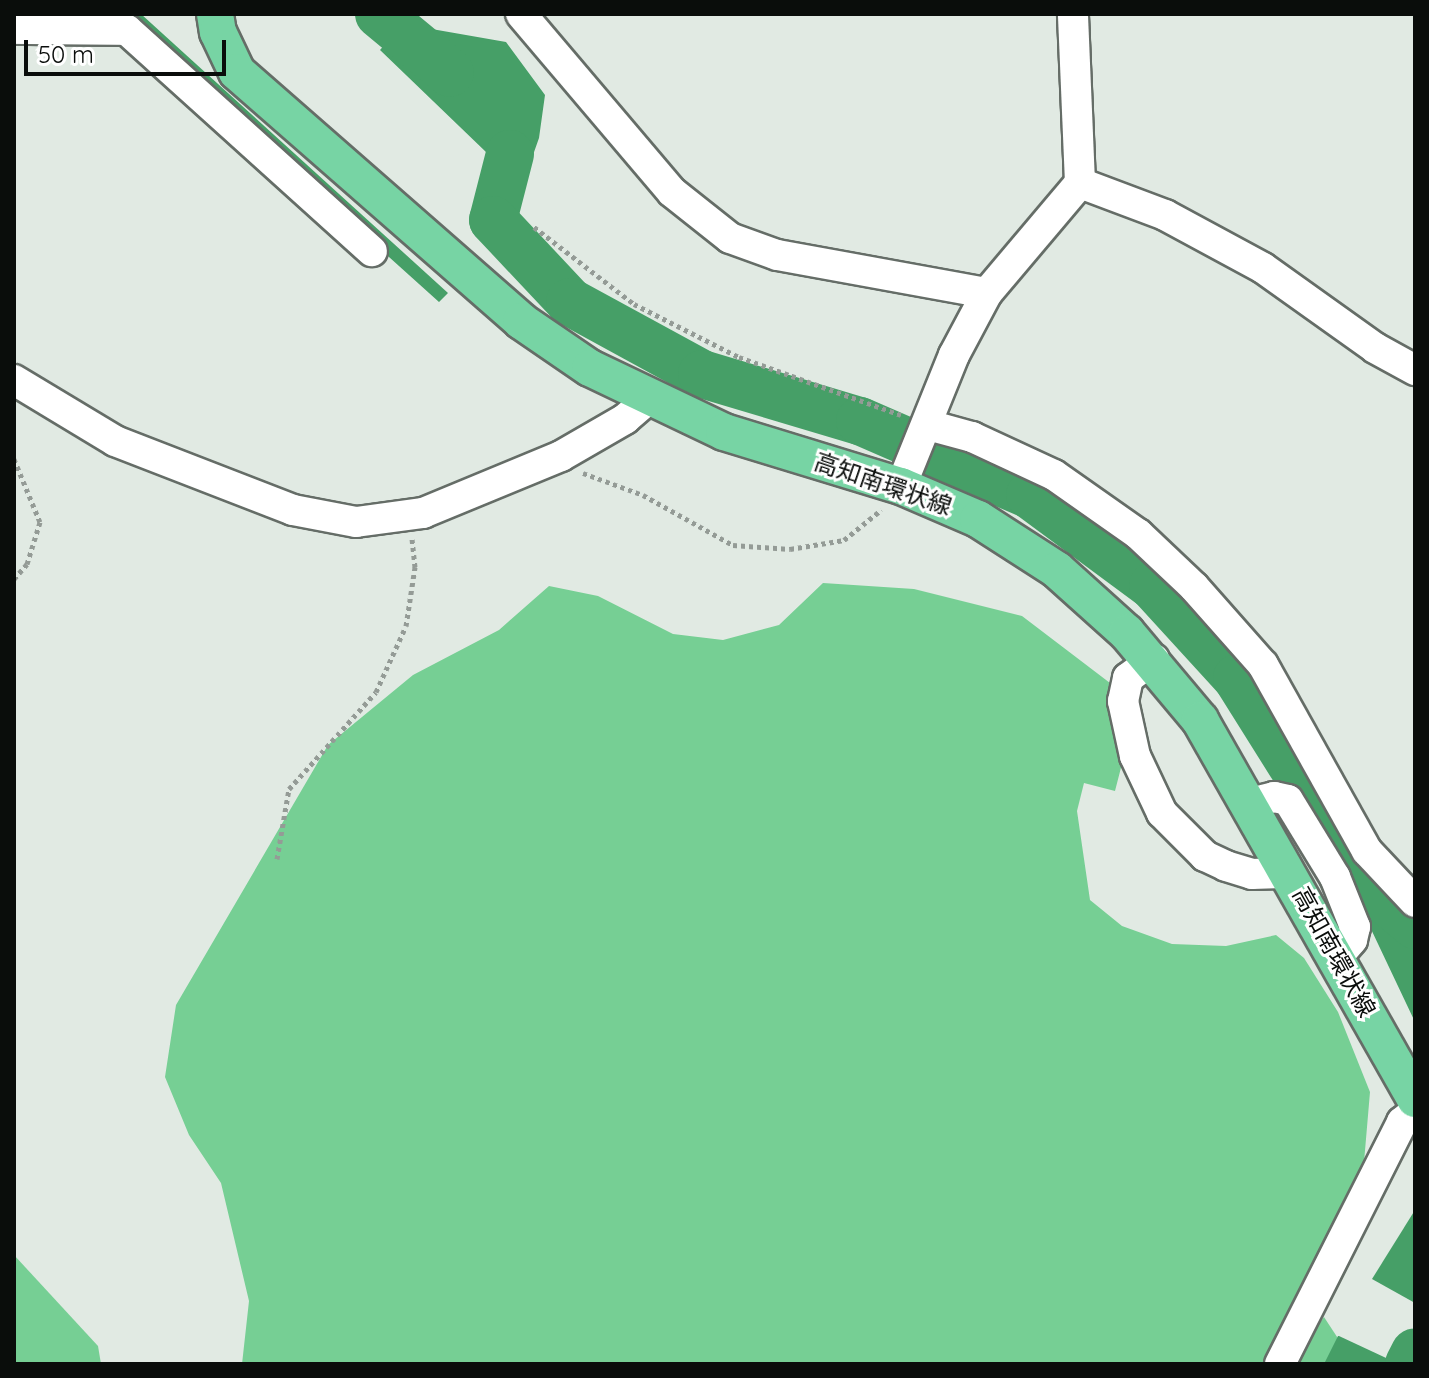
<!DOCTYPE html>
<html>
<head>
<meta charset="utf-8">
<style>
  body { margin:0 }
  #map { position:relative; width:1429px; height:1378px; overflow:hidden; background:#e1eae3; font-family:Quicksand,"Noto Sans JP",sans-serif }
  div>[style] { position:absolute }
  .forest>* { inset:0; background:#76cf94 }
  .water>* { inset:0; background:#469f67 }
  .river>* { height:48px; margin:-24px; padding:0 24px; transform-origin:24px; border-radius:24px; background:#469f67 }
  .path>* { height:5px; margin-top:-2.5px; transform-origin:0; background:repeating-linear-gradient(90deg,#949b96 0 4px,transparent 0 8px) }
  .roads { filter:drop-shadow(2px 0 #656d67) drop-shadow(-2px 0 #656d67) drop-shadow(0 2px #656d67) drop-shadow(0 -2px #656d67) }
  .minor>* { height:30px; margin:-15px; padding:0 15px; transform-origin:15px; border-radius:15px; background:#fff }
  .major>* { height:36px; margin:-18px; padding:0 18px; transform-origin:18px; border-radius:18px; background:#77d4a4 }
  span { translate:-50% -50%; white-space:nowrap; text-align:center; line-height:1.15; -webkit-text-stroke:6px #fff; paint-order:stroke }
  .street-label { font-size:24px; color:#0a0d0b }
  .frame { position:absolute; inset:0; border:16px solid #0a0d0b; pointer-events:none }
  .scale { position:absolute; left:24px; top:40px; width:202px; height:36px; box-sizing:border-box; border:4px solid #0a0d0b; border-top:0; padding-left:10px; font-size:24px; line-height:28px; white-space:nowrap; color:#0a0d0b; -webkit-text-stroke:6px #fff; paint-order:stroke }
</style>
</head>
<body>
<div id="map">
  <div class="forest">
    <i style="clip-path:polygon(823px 583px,914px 589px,1022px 616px,1110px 683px,1124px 756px,1115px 791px,1084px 783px,1077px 811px,1090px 900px,1122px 926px,1172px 944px,1226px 946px,1276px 935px,1304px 958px,1338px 1012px,1370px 1092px,1363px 1174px,1276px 1364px,242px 1364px,249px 1301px,221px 1183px,189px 1135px,165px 1077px,176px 1005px,328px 745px,413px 675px,499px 630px,549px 586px,598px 596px,673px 634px,723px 640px,779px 625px)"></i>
    <i style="clip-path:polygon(14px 1255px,98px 1346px,101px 1364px,14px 1364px)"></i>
    <i style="clip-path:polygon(1324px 1317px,1343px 1346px,1343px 1364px,1290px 1364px)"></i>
  </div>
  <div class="water">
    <i style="clip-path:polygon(55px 14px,141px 14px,448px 293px,439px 302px,129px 23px,54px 19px)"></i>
    <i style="clip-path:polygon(403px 24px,506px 42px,545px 95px,539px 138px,509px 223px,484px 214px,500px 153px,493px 147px,486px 152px,380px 50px)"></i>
    <i style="clip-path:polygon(1349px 838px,1371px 876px,1415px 917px,1415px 1022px,1334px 851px)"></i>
    <i style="clip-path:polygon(1415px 1210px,1415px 1303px,1372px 1279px)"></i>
    <i style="clip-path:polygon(1338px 1336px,1339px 1336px,1399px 1364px,1324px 1364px)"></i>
  </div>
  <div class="river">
    <i style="left:379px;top:14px;width:92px;rotate:39.7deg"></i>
    <i style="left:510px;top:154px;width:68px;rotate:104.4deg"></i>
    <i style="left:493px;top:220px;width:112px;rotate:46.8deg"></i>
    <i style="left:570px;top:302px;width:150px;rotate:28.6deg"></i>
    <i style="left:702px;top:374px;width:165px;rotate:16.6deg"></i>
    <i style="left:860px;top:421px;width:185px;rotate:23.5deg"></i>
    <i style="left:1030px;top:495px;width:153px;rotate:36.5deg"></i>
    <i style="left:1153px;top:586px;width:125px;rotate:47.6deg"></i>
    <i style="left:1237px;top:678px;width:243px;rotate:57.9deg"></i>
    <i style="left:1366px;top:884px;width:64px;rotate:39.9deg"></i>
    <i style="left:1409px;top:1364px;width:13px;rotate:-63deg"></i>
  </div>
  <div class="path">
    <i style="left:534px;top:227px;width:126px;rotate:37.6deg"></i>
    <i style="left:634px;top:304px;width:118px;rotate:26.8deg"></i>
    <i style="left:739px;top:357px;width:172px;rotate:19.7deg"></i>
    <i style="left:14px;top:459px;width:68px;rotate:67.6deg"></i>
    <i style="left:40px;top:522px;width:44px;rotate:107.2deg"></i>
    <i style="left:27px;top:564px;width:20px;rotate:131deg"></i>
    <i style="left:583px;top:473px;width:64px;rotate:20.1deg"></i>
    <i style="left:643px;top:495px;width:103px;rotate:29.1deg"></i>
    <i style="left:733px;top:545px;width:57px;rotate:4deg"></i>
    <i style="left:790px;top:549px;width:55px;rotate:-9.5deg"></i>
    <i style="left:844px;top:540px;width:48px;rotate:-39deg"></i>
    <i style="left:277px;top:859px;width:71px;rotate:-80.3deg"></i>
    <i style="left:289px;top:789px;width:130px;rotate:-48.1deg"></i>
    <i style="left:376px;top:692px;width:72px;rotate:-65.6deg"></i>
    <i style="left:406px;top:626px;width:60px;rotate:-81.3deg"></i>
    <i style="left:415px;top:567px;width:28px;rotate:-96deg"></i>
  </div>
  <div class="roads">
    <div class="minor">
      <i style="left:521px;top:14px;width:233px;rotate:49.7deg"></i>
      <i style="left:672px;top:192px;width:74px;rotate:38.4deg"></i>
      <i style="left:730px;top:238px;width:50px;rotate:19.9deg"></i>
      <i style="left:777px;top:255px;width:213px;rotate:10.3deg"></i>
      <i style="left:14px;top:29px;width:113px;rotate:0.5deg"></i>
      <i style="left:127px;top:30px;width:330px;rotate:42.1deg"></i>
      <i style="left:1080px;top:183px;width:91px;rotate:20.6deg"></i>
      <i style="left:1165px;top:215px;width:111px;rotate:28.4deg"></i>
      <i style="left:1263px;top:268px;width:138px;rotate:35.5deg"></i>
      <i style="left:1375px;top:348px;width:46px;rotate:28.8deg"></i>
      <i style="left:14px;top:380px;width:118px;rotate:31.1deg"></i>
      <i style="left:115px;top:441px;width:191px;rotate:21.2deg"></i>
      <i style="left:293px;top:510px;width:64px;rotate:10.8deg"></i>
      <i style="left:356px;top:522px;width:68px;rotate:-7.7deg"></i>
      <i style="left:423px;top:513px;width:149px;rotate:-22.4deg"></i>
      <i style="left:561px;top:456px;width:74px;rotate:-30deg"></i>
      <i style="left:625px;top:419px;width:30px;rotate:-41deg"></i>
      <i style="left:928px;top:425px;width:46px;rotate:15.3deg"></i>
      <i style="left:972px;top:437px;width:90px;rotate:24.9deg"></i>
      <i style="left:1054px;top:475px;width:103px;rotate:35.1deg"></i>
      <i style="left:1138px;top:534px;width:77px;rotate:43.4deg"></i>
      <i style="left:1194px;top:587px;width:104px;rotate:48.5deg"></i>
      <i style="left:1263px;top:665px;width:213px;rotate:60.8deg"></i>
      <i style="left:1367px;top:851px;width:70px;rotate:46.7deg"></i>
      <i style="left:901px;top:486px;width:141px;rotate:-68deg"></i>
      <i style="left:954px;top:355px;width:70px;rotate:-62deg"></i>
      <i style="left:987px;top:293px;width:144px;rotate:-49.8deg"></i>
      <i style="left:1080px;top:183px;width:169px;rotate:-92.4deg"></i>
      <i style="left:1154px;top:659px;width:32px;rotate:144deg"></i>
      <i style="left:1128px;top:678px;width:24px;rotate:102deg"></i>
      <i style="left:1123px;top:701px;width:56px;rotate:77.7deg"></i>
      <i style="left:1135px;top:756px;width:63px;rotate:64.7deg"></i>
      <i style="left:1162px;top:813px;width:61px;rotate:45deg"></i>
      <i style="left:1205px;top:856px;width:23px;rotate:25deg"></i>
      <i style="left:1226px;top:866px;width:27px;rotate:17deg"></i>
      <i style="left:1252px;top:874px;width:37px;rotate:-2deg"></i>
      <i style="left:1250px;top:803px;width:25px;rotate:-14deg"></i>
      <i style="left:1274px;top:797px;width:14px;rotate:12deg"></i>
      <i style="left:1288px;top:800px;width:90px;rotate:58.6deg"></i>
      <i style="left:1335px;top:877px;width:54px;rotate:68.2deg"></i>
      <i style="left:1355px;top:927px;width:13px;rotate:103deg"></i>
      <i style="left:1352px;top:940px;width:23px;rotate:131deg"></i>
      <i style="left:1280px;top:1364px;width:271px;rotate:-63.2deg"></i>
      <i style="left:1402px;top:1122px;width:16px;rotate:-38deg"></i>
    </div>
    <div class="major">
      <i style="left:215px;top:14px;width:18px;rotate:81deg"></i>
      <i style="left:218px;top:32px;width:44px;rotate:64.6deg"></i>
      <i style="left:237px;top:72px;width:378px;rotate:41.2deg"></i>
      <i style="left:521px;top:321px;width:83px;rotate:34.3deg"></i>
      <i style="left:590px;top:368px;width:148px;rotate:25.5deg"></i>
      <i style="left:724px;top:432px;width:185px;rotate:17deg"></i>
      <i style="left:901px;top:486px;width:84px;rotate:23.2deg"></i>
      <i style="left:978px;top:519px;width:94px;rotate:32.8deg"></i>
      <i style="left:1057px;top:570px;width:94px;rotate:42deg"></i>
      <i style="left:1127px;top:633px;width:114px;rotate:50deg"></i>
      <i style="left:1200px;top:720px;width:436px;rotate:60.4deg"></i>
    </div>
  </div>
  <div class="street-label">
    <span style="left:883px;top:484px;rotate:19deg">高知南環状線</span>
    <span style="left:1334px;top:952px;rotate:61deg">高知南環状線</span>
  </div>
  <div class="frame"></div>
  <div class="scale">50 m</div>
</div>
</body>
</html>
